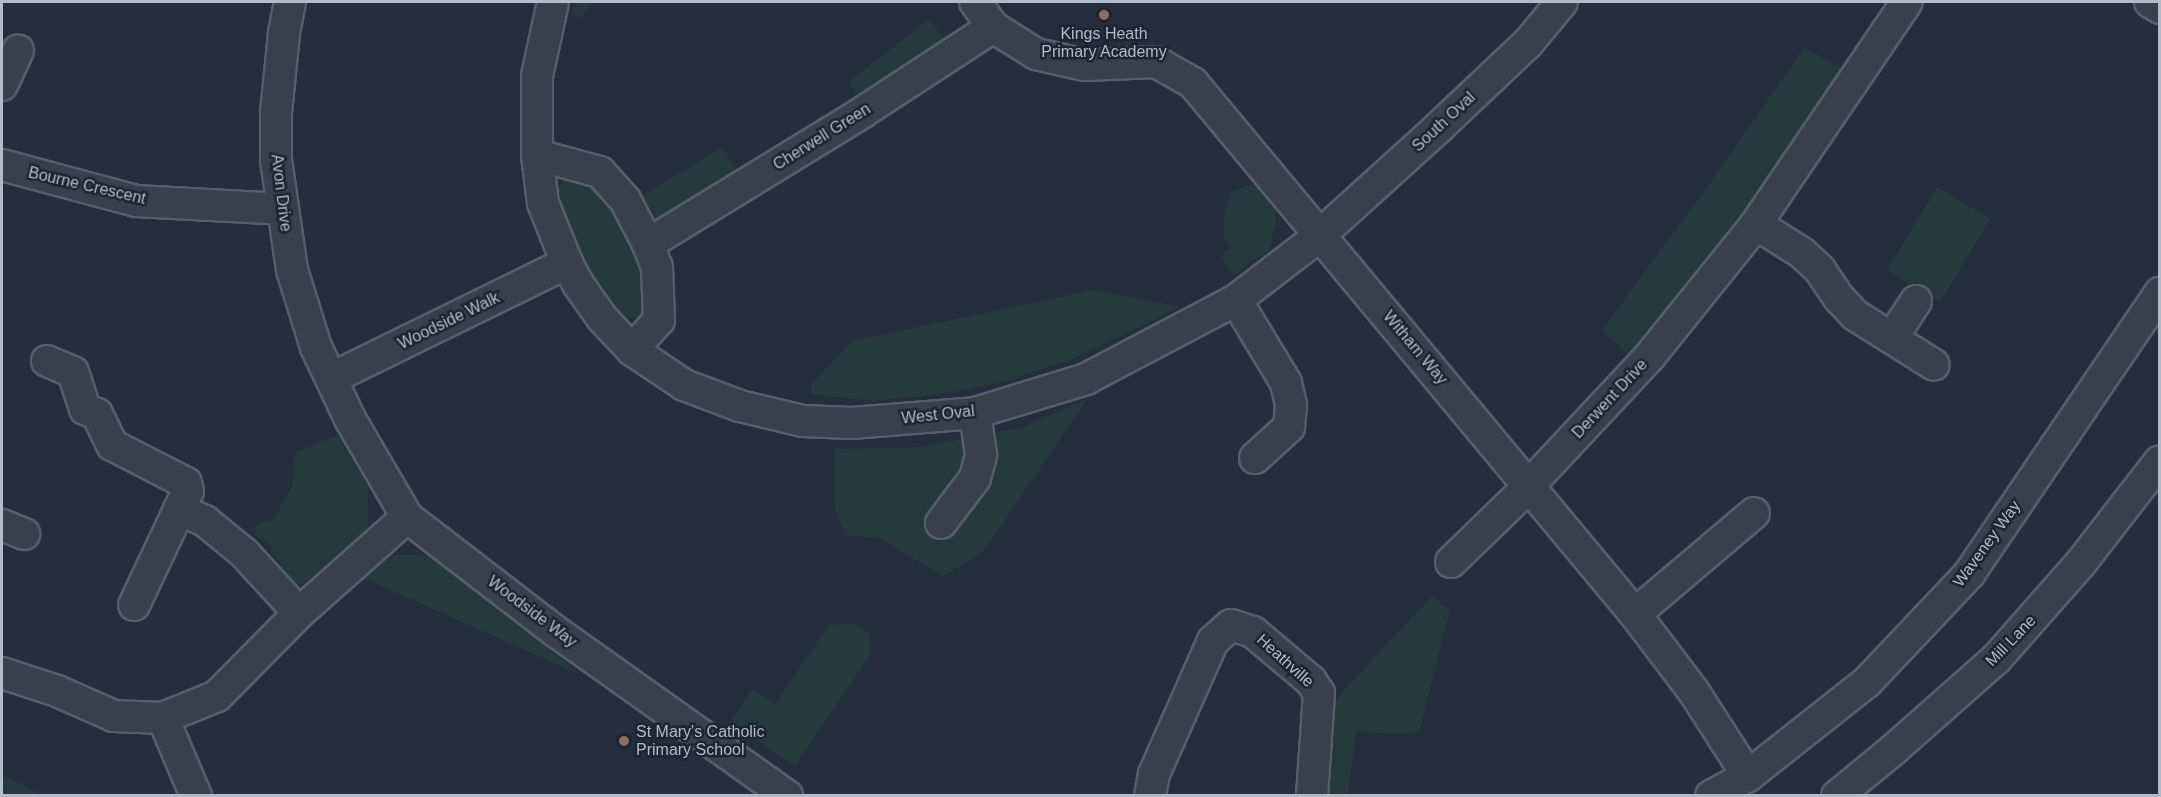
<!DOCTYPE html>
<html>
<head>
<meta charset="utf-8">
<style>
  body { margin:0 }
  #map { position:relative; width:2161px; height:797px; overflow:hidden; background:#242e3d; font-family:Arial,sans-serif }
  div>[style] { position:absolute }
  .green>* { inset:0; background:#263a3e; transform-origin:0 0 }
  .roads { filter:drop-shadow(2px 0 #565e6b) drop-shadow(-2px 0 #565e6b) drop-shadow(0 2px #565e6b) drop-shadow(0 -2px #565e6b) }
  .minor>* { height:30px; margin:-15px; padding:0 15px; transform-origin:15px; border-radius:15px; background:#38404d }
  .dots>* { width:16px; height:16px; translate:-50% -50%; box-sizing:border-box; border:3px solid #1d2532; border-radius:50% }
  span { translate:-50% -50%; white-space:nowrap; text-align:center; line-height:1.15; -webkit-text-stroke:5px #1d2532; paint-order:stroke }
  .poi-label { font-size:16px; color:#b4bbc8 }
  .left { translate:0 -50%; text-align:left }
  .street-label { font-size:16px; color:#b4bbc8 }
  .frame { position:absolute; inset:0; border:3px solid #b4bbc8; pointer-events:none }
</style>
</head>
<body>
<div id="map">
  <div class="green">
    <i style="clip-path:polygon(576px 2px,593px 2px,580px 19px,572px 14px)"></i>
    <i style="left:929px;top:19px;width:36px;height:103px;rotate:52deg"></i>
    <i style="clip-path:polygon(1804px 48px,1841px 68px,1776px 169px,1691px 284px,1630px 357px,1602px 330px,1715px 176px)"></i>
    <i style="clip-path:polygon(719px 149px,724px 150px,745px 181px,662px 226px,642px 196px)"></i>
    <i style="clip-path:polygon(576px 174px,595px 180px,638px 244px,650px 307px,638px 318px,619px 316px,597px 289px,573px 248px,557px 188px,565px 179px)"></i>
    <i style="clip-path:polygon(1251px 184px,1258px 186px,1274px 203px,1276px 223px,1269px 250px,1233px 275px,1221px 256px,1231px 248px,1224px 237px,1224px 216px,1231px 192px)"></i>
    <i style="left:1937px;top:187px;width:62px;height:97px;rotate:31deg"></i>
    <i style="clip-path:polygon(1094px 290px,1180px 307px,1075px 358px,1010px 380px,946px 394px,871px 401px,811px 394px,811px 385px,852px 341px)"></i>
    <i style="clip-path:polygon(1088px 398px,983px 552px,943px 576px,879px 538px,846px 536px,835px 511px,834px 449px,920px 447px,1023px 427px)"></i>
    <i style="clip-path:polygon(338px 435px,368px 487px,368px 531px,301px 585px,288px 580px,270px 544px,255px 535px,256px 526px,274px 518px,292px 487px,295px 452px)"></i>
    <i style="clip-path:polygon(389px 555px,429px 555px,583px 676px,364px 578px)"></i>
    <i style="clip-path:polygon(1432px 596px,1450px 610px,1420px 729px,1411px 733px,1393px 734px,1356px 731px,1348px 795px,1323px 796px,1332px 709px,1343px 691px)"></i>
    <i style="clip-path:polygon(855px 623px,870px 634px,871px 653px,795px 766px,730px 722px,752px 689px,775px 704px,829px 625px)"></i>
    <i style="clip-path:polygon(2px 775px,44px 795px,2px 795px)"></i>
  </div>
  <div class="roads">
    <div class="minor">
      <i style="left:290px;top:2px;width:33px;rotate:101deg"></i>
      <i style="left:284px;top:34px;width:79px;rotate:95.8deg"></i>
      <i style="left:276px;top:113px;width:47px;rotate:90deg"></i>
      <i style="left:276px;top:160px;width:111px;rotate:81.7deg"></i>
      <i style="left:292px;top:270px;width:81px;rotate:72.7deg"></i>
      <i style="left:316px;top:347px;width:80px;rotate:64.7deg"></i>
      <i style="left:350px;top:419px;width:113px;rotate:59.8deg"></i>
      <i style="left:407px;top:517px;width:187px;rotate:37.6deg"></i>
      <i style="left:555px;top:631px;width:285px;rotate:35.4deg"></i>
      <i style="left:553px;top:2px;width:76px;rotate:102.2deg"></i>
      <i style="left:537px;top:76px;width:79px;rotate:90deg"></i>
      <i style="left:537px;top:155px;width:48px;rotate:82.9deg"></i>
      <i style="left:543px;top:203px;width:65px;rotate:68.2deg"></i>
      <i style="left:567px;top:263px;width:24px;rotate:62deg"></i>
      <i style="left:578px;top:284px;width:42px;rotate:54.8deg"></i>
      <i style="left:602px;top:318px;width:44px;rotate:46.8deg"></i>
      <i style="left:632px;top:350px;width:63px;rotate:33.9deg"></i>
      <i style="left:684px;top:385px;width:60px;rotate:20.6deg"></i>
      <i style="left:740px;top:406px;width:65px;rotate:13.4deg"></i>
      <i style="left:803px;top:421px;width:49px;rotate:2.3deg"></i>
      <i style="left:852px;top:423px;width:123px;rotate:-4.6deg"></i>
      <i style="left:975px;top:413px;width:116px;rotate:-17deg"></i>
      <i style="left:1086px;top:379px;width:170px;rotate:-27.8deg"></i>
      <i style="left:1236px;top:300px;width:105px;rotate:-37.6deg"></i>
      <i style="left:1319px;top:236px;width:161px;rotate:-42.2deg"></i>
      <i style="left:1438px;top:128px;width:124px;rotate:-43.4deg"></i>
      <i style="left:1528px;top:43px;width:53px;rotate:-50.3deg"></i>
      <i style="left:975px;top:2px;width:31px;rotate:54deg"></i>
      <i style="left:993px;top:27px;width:51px;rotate:32.1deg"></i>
      <i style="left:1036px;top:54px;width:50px;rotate:12.7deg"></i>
      <i style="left:1085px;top:65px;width:71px;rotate:-2.4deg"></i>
      <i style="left:1156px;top:62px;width:43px;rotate:29.6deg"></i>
      <i style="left:1193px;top:83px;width:691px;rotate:50.23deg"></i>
      <i style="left:1635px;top:614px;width:98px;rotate:52.9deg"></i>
      <i style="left:1694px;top:692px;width:100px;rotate:57.3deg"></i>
      <i style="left:2150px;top:2px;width:12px;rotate:31deg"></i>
      <i style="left:2px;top:85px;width:38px;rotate:-65deg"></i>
      <i style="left:537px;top:155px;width:65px;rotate:15.1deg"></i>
      <i style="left:600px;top:172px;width:38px;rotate:48deg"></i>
      <i style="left:625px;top:200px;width:50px;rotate:62.4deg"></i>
      <i style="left:648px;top:244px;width:25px;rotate:69deg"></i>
      <i style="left:657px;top:267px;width:53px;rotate:87.8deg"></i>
      <i style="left:659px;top:320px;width:40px;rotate:132deg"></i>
      <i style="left:2px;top:165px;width:139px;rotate:15deg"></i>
      <i style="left:136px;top:201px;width:146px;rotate:3.1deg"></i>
      <i style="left:1756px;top:224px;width:54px;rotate:32.2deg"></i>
      <i style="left:1802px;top:253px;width:25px;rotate:43deg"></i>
      <i style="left:1820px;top:270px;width:34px;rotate:56deg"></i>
      <i style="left:1839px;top:298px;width:23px;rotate:47deg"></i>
      <i style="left:1855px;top:315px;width:93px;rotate:32.3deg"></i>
      <i style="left:648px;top:244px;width:252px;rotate:-31.5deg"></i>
      <i style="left:863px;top:112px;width:155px;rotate:-33.2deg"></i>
      <i style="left:1236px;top:300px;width:97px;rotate:58.9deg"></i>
      <i style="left:1286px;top:383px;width:23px;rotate:77deg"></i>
      <i style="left:1291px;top:405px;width:22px;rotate:95deg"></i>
      <i style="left:1289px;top:427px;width:46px;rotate:137.6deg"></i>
      <i style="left:1892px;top:338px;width:44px;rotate:-57deg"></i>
      <i style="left:47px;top:361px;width:28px;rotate:23deg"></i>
      <i style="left:73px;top:372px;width:39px;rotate:72deg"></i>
      <i style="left:85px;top:409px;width:13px;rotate:23deg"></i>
      <i style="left:97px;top:414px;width:34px;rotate:64deg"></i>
      <i style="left:112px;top:445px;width:83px;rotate:27.2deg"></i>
      <i style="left:186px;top:483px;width:8px;rotate:76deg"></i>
      <i style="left:188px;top:491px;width:126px;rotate:115.3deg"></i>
      <i style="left:332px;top:378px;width:262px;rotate:-26.1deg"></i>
      <i style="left:179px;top:509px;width:29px;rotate:25deg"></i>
      <i style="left:205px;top:521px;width:50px;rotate:39.4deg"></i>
      <i style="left:244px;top:553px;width:81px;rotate:47.5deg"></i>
      <i style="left:941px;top:523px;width:56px;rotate:-52.9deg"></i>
      <i style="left:975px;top:478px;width:24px;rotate:-75deg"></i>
      <i style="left:981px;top:455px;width:42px;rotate:-98.1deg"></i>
      <i style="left:2px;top:525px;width:24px;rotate:22deg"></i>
      <i style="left:1451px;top:562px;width:98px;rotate:-44.2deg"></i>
      <i style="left:1521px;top:494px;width:189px;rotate:-46.9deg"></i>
      <i style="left:1650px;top:356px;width:169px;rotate:-51.2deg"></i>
      <i style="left:1756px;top:224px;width:268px;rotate:-55.8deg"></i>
      <i style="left:1635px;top:614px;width:156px;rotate:-40.3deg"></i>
      <i style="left:2px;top:673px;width:58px;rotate:18.1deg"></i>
      <i style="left:57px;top:691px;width:62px;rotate:23.7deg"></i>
      <i style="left:114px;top:716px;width:49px;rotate:2.3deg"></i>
      <i style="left:163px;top:718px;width:58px;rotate:-22.2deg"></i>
      <i style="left:217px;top:696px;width:117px;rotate:-45.3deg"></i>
      <i style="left:299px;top:613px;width:144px;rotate:-41.6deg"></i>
      <i style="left:163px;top:718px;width:85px;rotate:67.1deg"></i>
      <i style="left:1150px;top:796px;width:22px;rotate:-80deg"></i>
      <i style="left:1154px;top:774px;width:145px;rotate:-66.1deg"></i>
      <i style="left:1213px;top:641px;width:24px;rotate:-42deg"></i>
      <i style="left:1231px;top:625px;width:23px;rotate:18deg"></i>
      <i style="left:1253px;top:632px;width:76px;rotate:40.2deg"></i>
      <i style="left:1311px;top:681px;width:14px;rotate:56deg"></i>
      <i style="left:1319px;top:693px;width:103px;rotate:93.9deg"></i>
      <i style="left:1711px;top:796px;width:42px;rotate:-28.4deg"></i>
      <i style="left:1748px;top:776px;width:152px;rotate:-38.3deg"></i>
      <i style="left:1867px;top:682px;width:149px;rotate:-46.6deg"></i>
      <i style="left:1969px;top:574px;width:340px;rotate:-55.8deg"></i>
      <i style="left:1837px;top:796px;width:72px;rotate:-39.4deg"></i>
      <i style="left:1893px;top:750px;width:139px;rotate:-41.5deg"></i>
      <i style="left:1997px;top:658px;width:125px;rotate:-48.6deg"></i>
      <i style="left:2080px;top:564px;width:130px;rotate:-52.2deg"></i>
    </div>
  </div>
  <div class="dots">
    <i style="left:1104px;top:15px;background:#8d6e63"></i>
    <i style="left:624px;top:741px;background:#8d6e63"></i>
  </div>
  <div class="poi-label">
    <span style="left:1104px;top:43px">Kings Heath<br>Primary Academy</span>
    <span class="left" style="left:636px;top:741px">St Mary's Catholic<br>Primary School</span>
  </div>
  <div class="street-label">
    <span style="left:1444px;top:122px;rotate:-43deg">South Oval</span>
    <span style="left:822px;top:137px;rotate:-32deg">Cherwell Green</span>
    <span style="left:87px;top:186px;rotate:13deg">Bourne Crescent</span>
    <span style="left:281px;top:193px;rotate:83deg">Avon Drive</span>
    <span style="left:449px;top:321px;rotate:-26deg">Woodside Walk</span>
    <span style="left:1415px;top:348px;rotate:50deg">Witham Way</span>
    <span style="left:1610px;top:399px;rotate:-47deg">Derwent Drive</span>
    <span style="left:938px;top:415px;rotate:-6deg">West Oval</span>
    <span style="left:1987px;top:544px;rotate:-54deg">Waveney Way</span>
    <span style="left:532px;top:612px;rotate:37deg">Woodside Way</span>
    <span style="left:2011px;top:641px;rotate:-46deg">Mill Lane</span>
    <span style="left:1285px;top:661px;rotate:42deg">Heathville</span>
  </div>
  <div class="frame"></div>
</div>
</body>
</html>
